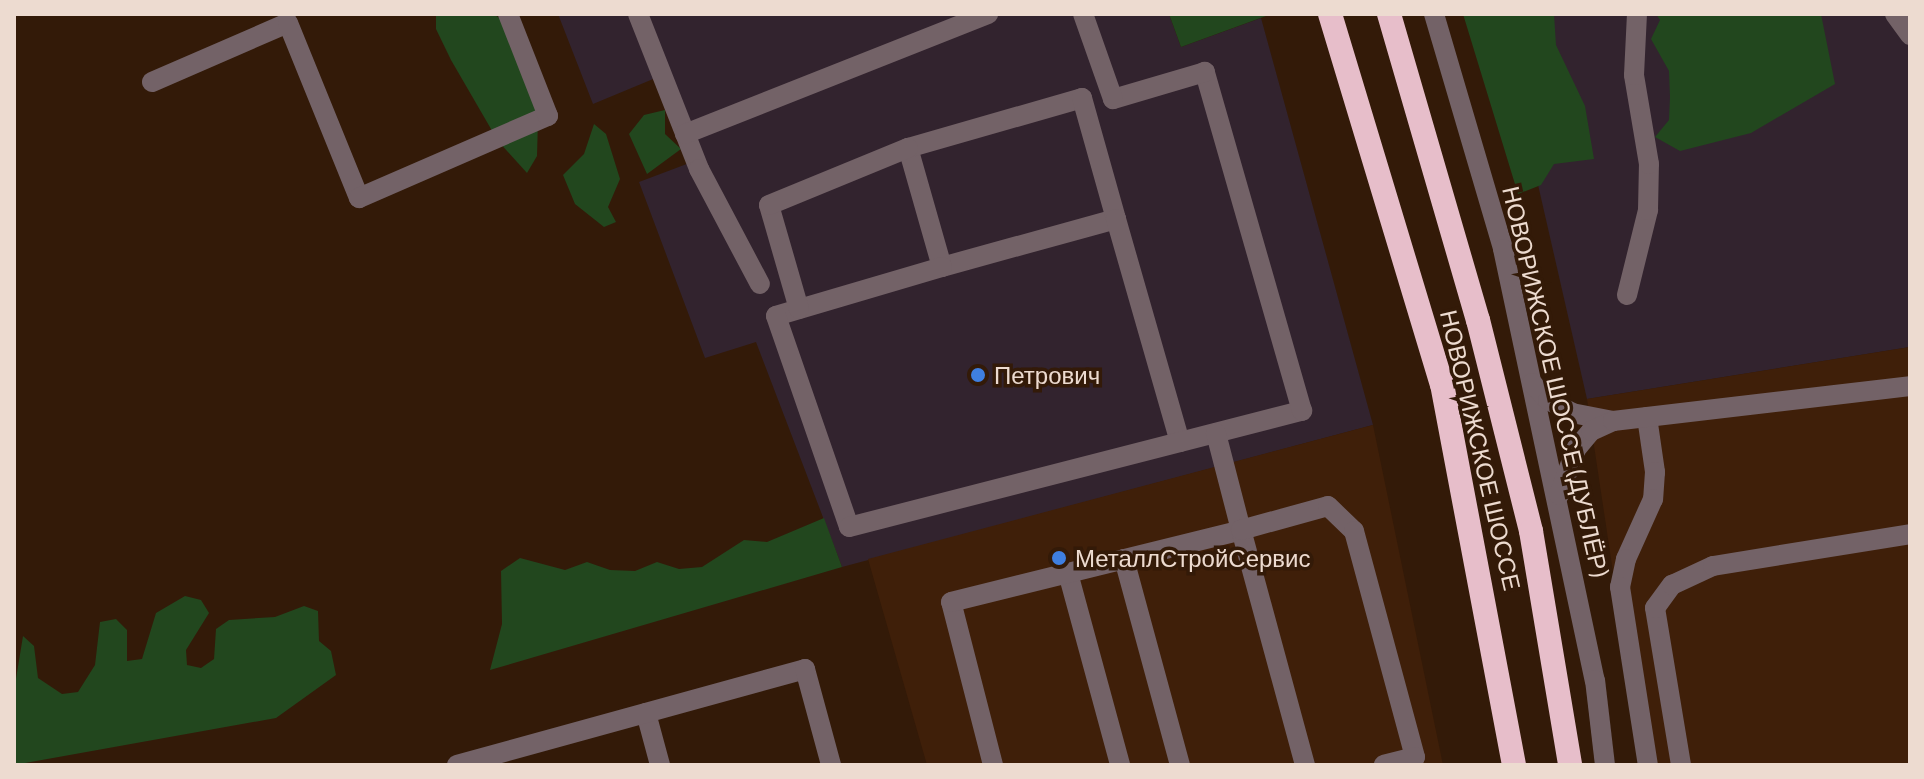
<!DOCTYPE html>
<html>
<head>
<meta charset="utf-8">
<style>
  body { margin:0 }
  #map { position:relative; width:1924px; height:779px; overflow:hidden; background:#331a08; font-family:Barlow,sans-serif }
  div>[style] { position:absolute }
  .commercial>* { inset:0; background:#32232e }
  .built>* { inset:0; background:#3f1f09 }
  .green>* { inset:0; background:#22471e }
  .minor>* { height:20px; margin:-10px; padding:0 10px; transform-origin:10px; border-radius:10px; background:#736267 }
  .highway>* { height:24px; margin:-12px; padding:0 12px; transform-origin:12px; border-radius:12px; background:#e7beca }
  .dots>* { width:22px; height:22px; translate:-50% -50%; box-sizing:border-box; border:4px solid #331a08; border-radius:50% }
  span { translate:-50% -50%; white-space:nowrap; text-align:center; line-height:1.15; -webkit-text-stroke:7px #331a08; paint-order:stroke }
  .poi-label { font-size:24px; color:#eddbd0 }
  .left { translate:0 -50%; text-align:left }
  .street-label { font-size:24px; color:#eddbd0 }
  .frame { position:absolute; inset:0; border:16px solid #eddbd0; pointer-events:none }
</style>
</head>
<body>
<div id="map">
  <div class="commercial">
    <i style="clip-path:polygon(558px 14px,1169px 14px,1181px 47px,1261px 18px,1373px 425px,842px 567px,756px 342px,705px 358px,639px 182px,692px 162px,658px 77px,593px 104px)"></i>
    <i style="clip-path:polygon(1499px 14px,1910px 14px,1910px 347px,1587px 399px)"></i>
  </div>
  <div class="built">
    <i style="clip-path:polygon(1910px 347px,1910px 765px,1642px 765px,1587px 399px)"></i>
    <i style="clip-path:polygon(1373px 425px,1443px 765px,927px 765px,868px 559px)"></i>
  </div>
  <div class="green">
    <i style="clip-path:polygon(436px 14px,493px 14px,511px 25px,539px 85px,537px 156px,527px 173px,498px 141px,451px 60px,436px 29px)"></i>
    <i style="clip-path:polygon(1169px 14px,1265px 14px,1266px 16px,1181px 47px)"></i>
    <i style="clip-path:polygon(1463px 14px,1554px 14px,1556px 45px,1585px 106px,1594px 159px,1554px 164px,1541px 185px,1518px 194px)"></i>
    <i style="clip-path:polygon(1656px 14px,1821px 14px,1835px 84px,1751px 133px,1680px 151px,1655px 137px,1669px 120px,1670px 97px,1669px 71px,1651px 39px,1660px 20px)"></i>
    <i style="clip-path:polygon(665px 110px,665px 134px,681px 149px,647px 174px,629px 134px,644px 115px)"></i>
    <i style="clip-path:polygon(594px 124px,606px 134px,620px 179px,608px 207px,616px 222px,604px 227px,575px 204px,563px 175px,584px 154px)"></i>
    <i style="clip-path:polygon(824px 518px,842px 567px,490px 670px,502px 624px,501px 571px,520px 558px,565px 570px,587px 562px,610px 570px,635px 571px,657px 562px,679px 569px,702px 567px,744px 540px,767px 542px)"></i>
    <i style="clip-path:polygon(185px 596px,201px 600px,209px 613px,186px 650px,187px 665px,201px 668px,214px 659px,216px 629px,229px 620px,275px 617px,304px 606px,318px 611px,319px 641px,331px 651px,336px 675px,276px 718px,14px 765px,14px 691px,23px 636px,34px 646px,38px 678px,62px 694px,78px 692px,95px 665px,100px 622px,116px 619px,127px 630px,127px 661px,142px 659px,156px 613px)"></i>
  </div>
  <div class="minor">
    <i style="left:638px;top:14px;width:167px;rotate:68.5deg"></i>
    <i style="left:699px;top:169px;width:130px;rotate:62.1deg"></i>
    <i style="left:1434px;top:14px;width:245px;rotate:73.6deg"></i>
    <i style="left:1503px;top:249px;width:441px;rotate:78deg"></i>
    <i style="left:1595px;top:680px;width:86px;rotate:83.3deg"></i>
    <i style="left:1895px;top:14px;width:26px;rotate:54deg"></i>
    <i style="left:152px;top:82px;width:148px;rotate:-23.5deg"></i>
    <i style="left:288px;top:23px;width:189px;rotate:67.9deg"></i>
    <i style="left:359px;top:198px;width:206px;rotate:-23.5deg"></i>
    <i style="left:548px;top:116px;width:110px;rotate:-111.4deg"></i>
    <i style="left:685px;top:134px;width:326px;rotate:-21.6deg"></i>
    <i style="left:1116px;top:219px;width:180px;rotate:164.6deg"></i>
    <i style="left:942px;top:267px;width:124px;rotate:-105.9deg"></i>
    <i style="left:908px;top:148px;width:181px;rotate:-16deg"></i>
    <i style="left:1082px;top:98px;width:126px;rotate:74.3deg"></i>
    <i style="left:1116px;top:219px;width:232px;rotate:74deg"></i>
    <i style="left:942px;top:267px;width:173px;rotate:163.6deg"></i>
    <i style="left:776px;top:316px;width:223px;rotate:70.9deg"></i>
    <i style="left:849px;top:527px;width:468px;rotate:-14.4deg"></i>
    <i style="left:1302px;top:411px;width:353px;rotate:-106deg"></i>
    <i style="left:1205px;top:72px;width:96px;rotate:163.6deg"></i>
    <i style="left:1113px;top:99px;width:90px;rotate:-109.4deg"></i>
    <i style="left:1627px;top:295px;width:88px;rotate:-76.1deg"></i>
    <i style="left:1648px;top:210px;width:46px;rotate:-88.8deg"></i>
    <i style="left:1649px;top:164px;width:90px;rotate:-99.6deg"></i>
    <i style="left:1634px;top:75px;width:61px;rotate:-87.2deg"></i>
    <i style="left:799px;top:309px;width:108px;rotate:-106.1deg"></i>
    <i style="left:769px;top:205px;width:150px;rotate:-22.3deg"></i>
    <i style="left:1532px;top:383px;width:23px;rotate:47deg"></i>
    <i style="left:1548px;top:400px;width:27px;rotate:28deg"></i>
    <i style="left:1572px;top:413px;width:42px;rotate:11deg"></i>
    <i style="left:1647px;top:417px;width:56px;rotate:81.7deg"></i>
    <i style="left:1655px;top:472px;width:27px;rotate:94deg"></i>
    <i style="left:1653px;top:499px;width:66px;rotate:114.2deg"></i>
    <i style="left:1626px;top:559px;width:29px;rotate:102deg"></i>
    <i style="left:1620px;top:587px;width:180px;rotate:81.1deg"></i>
    <i style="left:1559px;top:495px;width:49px;rotate:-69.7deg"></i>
    <i style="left:1576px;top:449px;width:23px;rotate:-50deg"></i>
    <i style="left:1591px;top:431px;width:24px;rotate:-24deg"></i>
    <i style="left:1613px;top:421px;width:299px;rotate:-6.7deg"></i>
    <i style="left:1124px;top:559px;width:213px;rotate:74.8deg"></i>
    <i style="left:1068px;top:573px;width:199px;rotate:74.8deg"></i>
    <i style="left:646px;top:713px;width:54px;rotate:74.9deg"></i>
    <i style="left:457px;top:765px;width:361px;rotate:-15.4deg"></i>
    <i style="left:805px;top:669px;width:99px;rotate:74.8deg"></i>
    <i style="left:993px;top:765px;width:168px;rotate:-104.4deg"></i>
    <i style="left:951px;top:602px;width:299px;rotate:-13.9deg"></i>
    <i style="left:1241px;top:530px;width:100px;rotate:-104.5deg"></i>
    <i style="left:1305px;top:765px;width:244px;rotate:-105.2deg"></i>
    <i style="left:1241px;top:530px;width:90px;rotate:-15.4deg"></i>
    <i style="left:1328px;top:506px;width:36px;rotate:44deg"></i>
    <i style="left:1354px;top:531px;width:234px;rotate:74.9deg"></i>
    <i style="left:1415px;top:757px;width:32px;rotate:166deg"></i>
    <i style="left:1681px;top:765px;width:159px;rotate:-99.4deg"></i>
    <i style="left:1655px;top:608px;width:29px;rotate:-54deg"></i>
    <i style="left:1672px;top:585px;width:45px;rotate:-24.9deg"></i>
    <i style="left:1713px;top:566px;width:200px;rotate:-9.2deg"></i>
  </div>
  <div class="highway">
    <i style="left:1330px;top:14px;width:387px;rotate:73.2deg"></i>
    <i style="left:1442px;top:384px;width:388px;rotate:79.3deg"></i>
    <i style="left:1389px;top:14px;width:319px;rotate:73.8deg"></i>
    <i style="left:1478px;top:320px;width:218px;rotate:75.9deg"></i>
    <i style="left:1531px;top:531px;width:237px;rotate:80.5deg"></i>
  </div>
  <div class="dots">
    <i style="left:978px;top:375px;background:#3f7fe0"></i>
    <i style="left:1059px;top:558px;background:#3f7fe0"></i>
  </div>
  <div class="poi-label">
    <span class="left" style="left:994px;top:375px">Петрович</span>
    <span class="left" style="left:1075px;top:558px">МеталлСтройСервис</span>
  </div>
  <div class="street-label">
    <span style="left:1556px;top:381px;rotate:77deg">НОВОРИЖСКОЕ ШОССЕ (ДУБЛЁР)</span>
    <span style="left:1481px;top:450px;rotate:77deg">НОВОРИЖСКОЕ ШОССЕ</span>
  </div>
  <div class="frame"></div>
</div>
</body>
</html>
